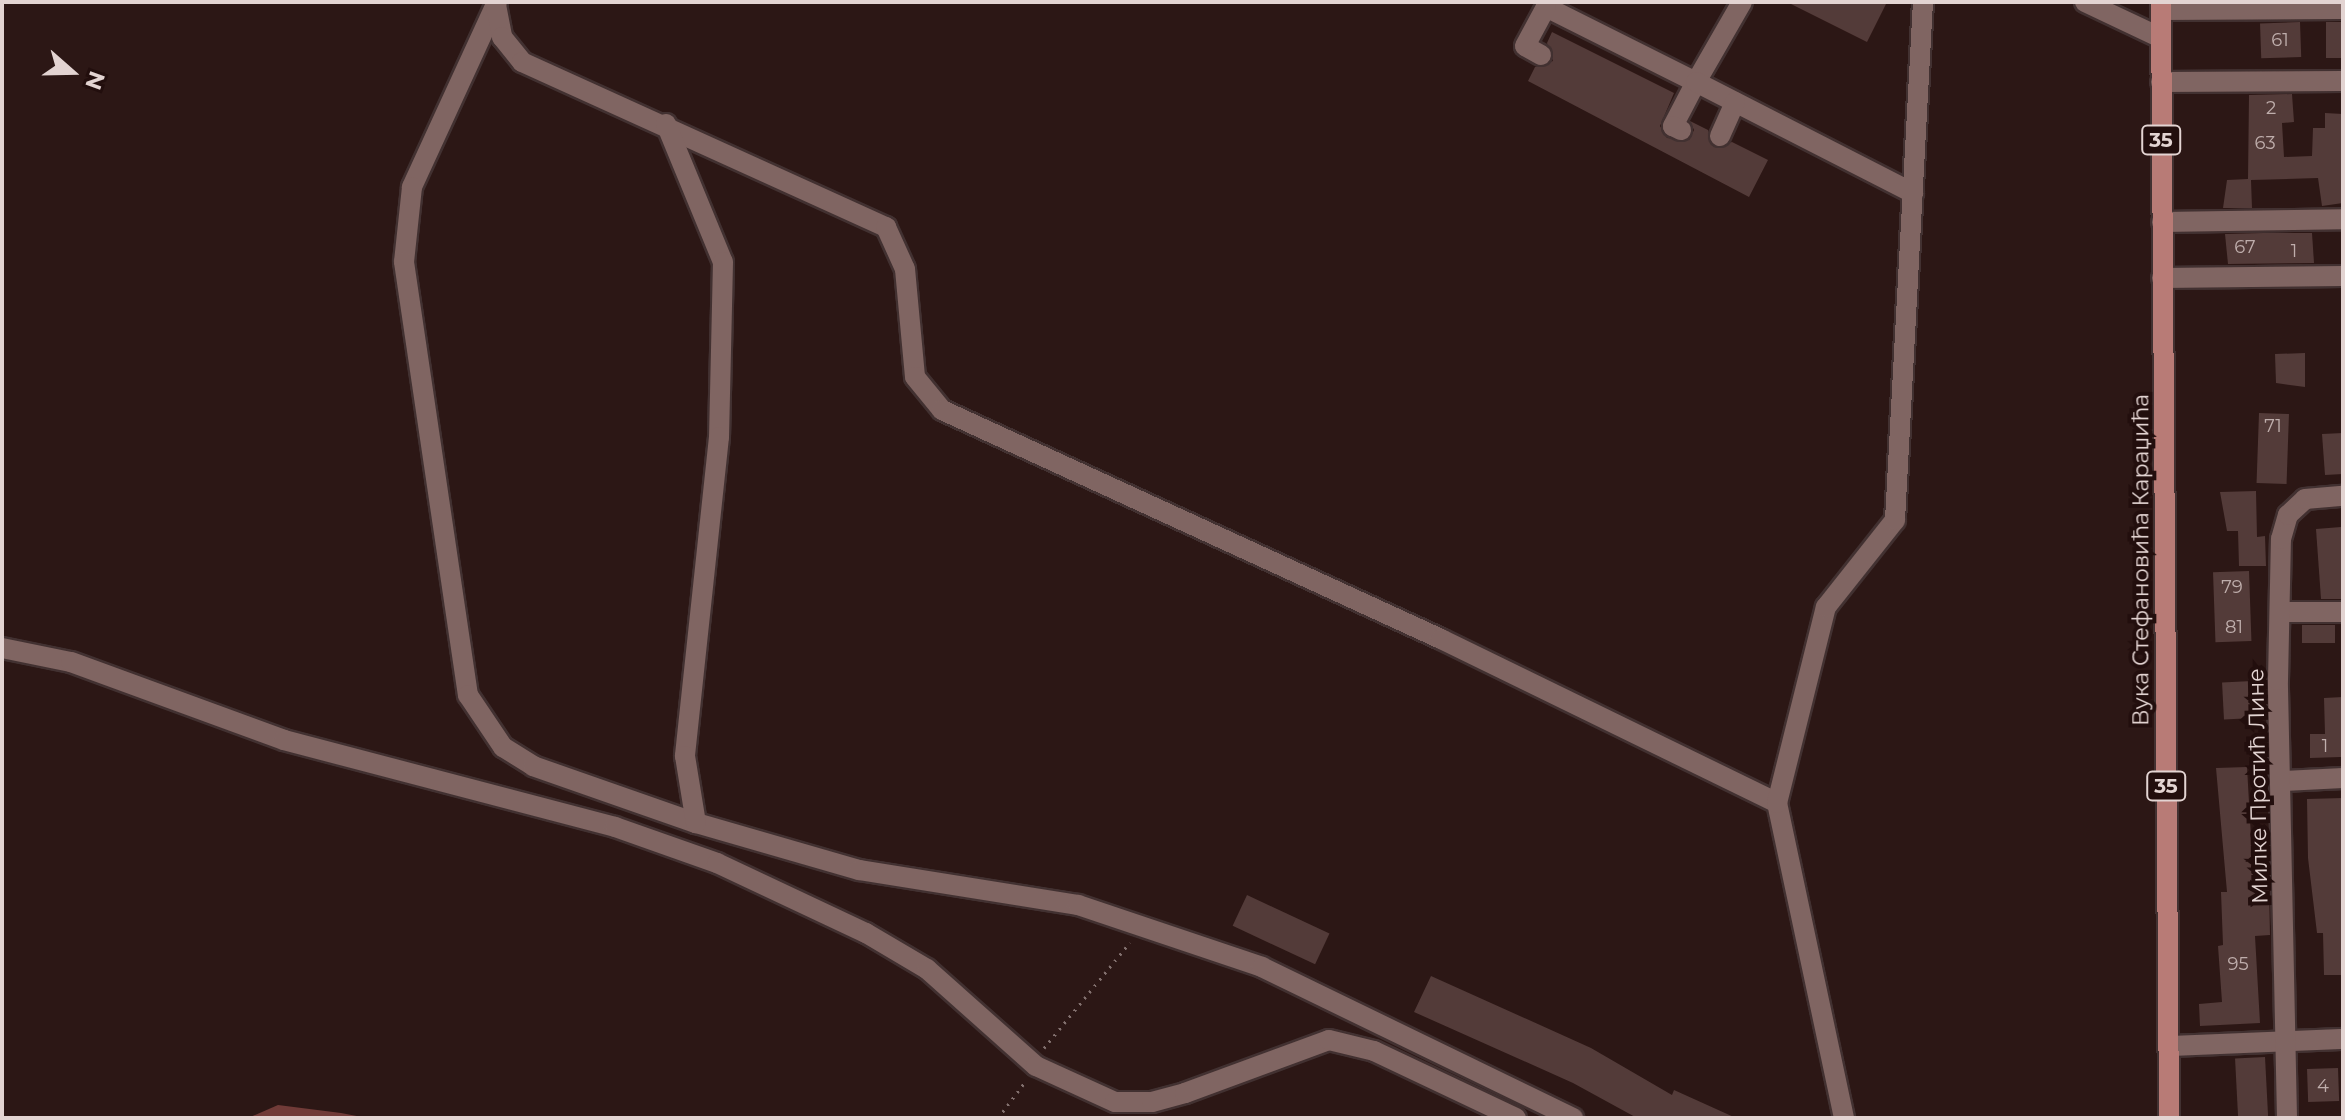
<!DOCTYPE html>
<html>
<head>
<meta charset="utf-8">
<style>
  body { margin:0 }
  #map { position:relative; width:2345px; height:1120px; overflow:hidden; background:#2c1715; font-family:Montserrat,sans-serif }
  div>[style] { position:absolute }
  .forest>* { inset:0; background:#713b38 }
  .building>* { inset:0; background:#533b39; transform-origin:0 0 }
  .path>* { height:3px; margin-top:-1.5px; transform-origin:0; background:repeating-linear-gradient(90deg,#82706e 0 2px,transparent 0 8px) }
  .roads { filter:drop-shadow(2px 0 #423131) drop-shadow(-2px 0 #423131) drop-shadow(0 2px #423131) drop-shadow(0 -2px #423131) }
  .minor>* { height:20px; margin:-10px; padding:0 10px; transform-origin:10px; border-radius:10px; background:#806562 }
  .major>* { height:20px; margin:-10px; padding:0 10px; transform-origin:10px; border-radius:10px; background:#b87b76 }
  span { translate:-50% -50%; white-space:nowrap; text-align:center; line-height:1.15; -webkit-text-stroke:8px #220e0d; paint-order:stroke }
  .number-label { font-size:18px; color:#bfaeac }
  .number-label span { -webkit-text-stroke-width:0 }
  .shield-label span { padding:2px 6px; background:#220e0d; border:2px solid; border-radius:6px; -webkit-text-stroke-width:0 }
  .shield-label { font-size:20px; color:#e3d4d2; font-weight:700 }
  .street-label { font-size:22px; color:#e3d4d2 }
  .frame { position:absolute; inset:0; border:4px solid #e3d4d2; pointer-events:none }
  .north { position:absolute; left:32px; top:32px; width:80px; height:80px; -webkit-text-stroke:6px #220e0d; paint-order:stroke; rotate:110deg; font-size:22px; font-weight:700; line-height:32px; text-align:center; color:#e3d4d2 }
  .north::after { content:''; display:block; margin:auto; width:28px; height:36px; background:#e3d4d2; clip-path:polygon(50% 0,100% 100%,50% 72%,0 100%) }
</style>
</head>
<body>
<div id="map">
  <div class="forest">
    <i style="clip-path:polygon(278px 1105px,341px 1113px,367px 1118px,248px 1118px)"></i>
  </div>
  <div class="building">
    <i style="clip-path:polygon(1787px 2px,1887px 2px,1867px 42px)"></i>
    <i style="left:2300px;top:22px;width:35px;height:40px;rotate:88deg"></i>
    <i style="left:2326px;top:22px;width:17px;height:36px"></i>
    <i style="clip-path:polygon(1552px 32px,1674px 93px,1660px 126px,1667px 138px,1689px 140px,1694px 130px,1690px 121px,1708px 130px,1714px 147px,1732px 142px,1768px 160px,1749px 197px,1528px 81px,1535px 67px,1553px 61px,1547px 43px)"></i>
    <i style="clip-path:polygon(2292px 94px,2294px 122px,2282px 123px,2284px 157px,2312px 156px,2313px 128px,2325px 128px,2325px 113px,2343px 114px,2343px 203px,2322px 206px,2318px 178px,2251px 180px,2252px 208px,2223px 208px,2227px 180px,2248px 179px,2249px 95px)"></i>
    <i style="clip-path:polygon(2263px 233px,2312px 233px,2314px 263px,2228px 264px,2225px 234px)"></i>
    <i style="clip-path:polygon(2305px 353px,2305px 387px,2276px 383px,2275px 354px)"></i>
    <i style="left:2259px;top:413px;width:30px;height:70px;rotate:2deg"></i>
    <i style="clip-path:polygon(2343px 433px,2343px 474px,2325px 475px,2322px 434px)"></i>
    <i style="clip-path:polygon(2256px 491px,2257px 537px,2265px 536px,2266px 566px,2239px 566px,2238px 531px,2227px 531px,2220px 492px)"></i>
    <i style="clip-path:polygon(2341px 527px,2343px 599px,2321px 599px,2316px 529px)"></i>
    <i style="left:2249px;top:571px;width:70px;height:36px;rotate:88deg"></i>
    <i style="left:2302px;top:625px;width:33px;height:18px"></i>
    <i style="left:2252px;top:681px;width:37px;height:30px;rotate:87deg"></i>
    <i style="clip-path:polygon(2343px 697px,2341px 757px,2310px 758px,2310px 734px,2325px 734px,2324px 698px)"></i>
    <i style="clip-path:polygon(2247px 767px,2254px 890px,2269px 890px,2270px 935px,2255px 936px,2260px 1023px,2200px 1026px,2199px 1004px,2222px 1002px,2218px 946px,2223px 945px,2221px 892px,2227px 892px,2216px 768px)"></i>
    <i style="clip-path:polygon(2343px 798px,2343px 975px,2324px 975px,2323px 933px,2317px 933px,2308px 858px,2307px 799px)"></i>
    <i style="left:1247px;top:895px;width:91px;height:34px;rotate:25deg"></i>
    <i style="clip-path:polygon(1431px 976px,1591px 1048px,1672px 1095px,1674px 1090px,1736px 1118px,1637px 1118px,1573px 1083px,1414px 1012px)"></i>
    <i style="left:2265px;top:1057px;width:61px;height:30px;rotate:87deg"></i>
    <i style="left:2338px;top:1068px;width:33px;height:31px;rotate:88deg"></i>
  </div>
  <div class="path">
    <i style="left:1044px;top:1048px;width:136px;rotate:-50.9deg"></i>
    <i style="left:998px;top:1118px;width:45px;rotate:-53.1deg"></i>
  </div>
  <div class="roads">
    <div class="minor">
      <i style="left:497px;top:2px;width:204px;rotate:114.7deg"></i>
      <i style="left:412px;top:187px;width:75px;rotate:96.1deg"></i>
      <i style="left:404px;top:262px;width:438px;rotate:81.6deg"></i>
      <i style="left:468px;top:695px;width:63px;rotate:56.1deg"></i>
      <i style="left:503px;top:747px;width:36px;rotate:32deg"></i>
      <i style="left:533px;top:766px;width:173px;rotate:19.3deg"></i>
      <i style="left:696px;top:823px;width:170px;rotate:16.1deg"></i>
      <i style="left:859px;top:870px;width:222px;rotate:9.1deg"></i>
      <i style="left:1078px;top:905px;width:194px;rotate:18.6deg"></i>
      <i style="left:1262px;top:967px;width:346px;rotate:25.9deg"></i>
      <i style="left:1549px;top:2px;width:6px;rotate:121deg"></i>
      <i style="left:1546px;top:7px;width:168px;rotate:26.6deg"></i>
      <i style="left:1696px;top:82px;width:50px;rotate:117.6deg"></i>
      <i style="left:1673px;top:126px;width:9px;rotate:27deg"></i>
      <i style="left:1742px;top:2px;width:92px;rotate:119.9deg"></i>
      <i style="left:1696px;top:82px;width:244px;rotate:27.1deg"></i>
      <i style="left:2085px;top:2px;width:84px;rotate:25.3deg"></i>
      <i style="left:496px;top:5px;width:33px;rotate:79deg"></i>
      <i style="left:502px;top:37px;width:32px;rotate:51deg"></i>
      <i style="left:522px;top:62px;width:400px;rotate:24.4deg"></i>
      <i style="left:886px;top:227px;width:46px;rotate:65.7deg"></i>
      <i style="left:905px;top:269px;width:108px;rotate:84.7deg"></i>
      <i style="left:915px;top:377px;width:43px;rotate:50.7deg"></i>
      <i style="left:942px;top:410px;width:549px;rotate:24.65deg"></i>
      <i style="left:1441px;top:639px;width:374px;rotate:26deg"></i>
      <i style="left:2161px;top:10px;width:182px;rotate:-0.3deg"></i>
      <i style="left:1541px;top:55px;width:18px;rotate:-151deg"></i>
      <i style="left:1525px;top:46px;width:44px;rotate:-61.7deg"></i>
      <i style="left:2161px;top:82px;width:182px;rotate:-0.3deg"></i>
      <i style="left:666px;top:124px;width:149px;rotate:67.6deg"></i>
      <i style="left:723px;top:262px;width:175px;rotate:91.3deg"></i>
      <i style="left:719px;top:437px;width:321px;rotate:96.1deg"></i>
      <i style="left:685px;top:756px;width:68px;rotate:80.7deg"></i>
      <i style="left:1720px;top:136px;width:37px;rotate:-66deg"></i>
      <i style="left:2162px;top:222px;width:181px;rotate:-0.9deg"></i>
      <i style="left:2162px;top:278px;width:181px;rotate:-0.6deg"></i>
      <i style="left:2281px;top:612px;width:62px"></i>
      <i style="left:2px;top:648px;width:70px;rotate:11.5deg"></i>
      <i style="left:71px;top:662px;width:227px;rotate:20.1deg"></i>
      <i style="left:284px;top:740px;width:342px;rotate:14.7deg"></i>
      <i style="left:615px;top:827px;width:108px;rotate:19.4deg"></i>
      <i style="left:717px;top:863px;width:165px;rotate:25.2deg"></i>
      <i style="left:866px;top:933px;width:71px;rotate:30.5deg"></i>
      <i style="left:927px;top:969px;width:146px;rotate:41.7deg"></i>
      <i style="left:1036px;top:1066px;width:87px;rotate:24.5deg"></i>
      <i style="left:1115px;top:1102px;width:37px"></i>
      <i style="left:1152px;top:1102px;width:34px;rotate:-15deg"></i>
      <i style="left:1185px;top:1093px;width:153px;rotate:-20.2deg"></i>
      <i style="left:1329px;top:1040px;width:46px;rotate:13.7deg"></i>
      <i style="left:1374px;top:1051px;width:157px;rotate:25.3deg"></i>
      <i style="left:2284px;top:781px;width:59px;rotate:-2.9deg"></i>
      <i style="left:2169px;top:1046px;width:174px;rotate:-2.3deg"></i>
      <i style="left:1844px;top:1118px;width:322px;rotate:-102deg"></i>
      <i style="left:1777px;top:803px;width:202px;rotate:-76deg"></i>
      <i style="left:1826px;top:607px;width:111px;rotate:-51.6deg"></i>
      <i style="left:1895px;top:520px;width:519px;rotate:-86.91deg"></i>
      <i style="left:2287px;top:1118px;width:438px;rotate:-91.2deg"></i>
      <i style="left:2278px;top:680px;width:141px;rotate:-88.8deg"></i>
      <i style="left:2281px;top:539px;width:25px;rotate:-74deg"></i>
      <i style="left:2288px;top:515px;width:23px;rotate:-43deg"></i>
      <i style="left:2305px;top:499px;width:38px;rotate:-5deg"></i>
    </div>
    <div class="major">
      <i style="left:2161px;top:2px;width:1116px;rotate:89.59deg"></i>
    </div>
  </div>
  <div class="number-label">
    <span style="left:2280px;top:40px">61</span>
    <span style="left:2271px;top:108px">2</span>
    <span style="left:2265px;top:143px">63</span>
    <span style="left:2245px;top:247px">67</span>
    <span style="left:2294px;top:251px">1</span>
    <span style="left:2273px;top:426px">71</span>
    <span style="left:2232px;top:587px">79</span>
    <span style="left:2234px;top:627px">81</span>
    <span style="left:2325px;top:746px">1</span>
    <span style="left:2238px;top:964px">95</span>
    <span style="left:2323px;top:1086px">4</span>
  </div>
  <div class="shield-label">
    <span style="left:2161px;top:140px">35</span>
    <span style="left:2166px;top:786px">35</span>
  </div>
  <div class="street-label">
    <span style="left:2141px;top:560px;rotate:-90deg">Вука Стефановића Караџића</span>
    <span style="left:2258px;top:786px;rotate:-91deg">Милке Протић Лине</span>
  </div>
  <div class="frame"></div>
  <div class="north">N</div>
</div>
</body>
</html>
